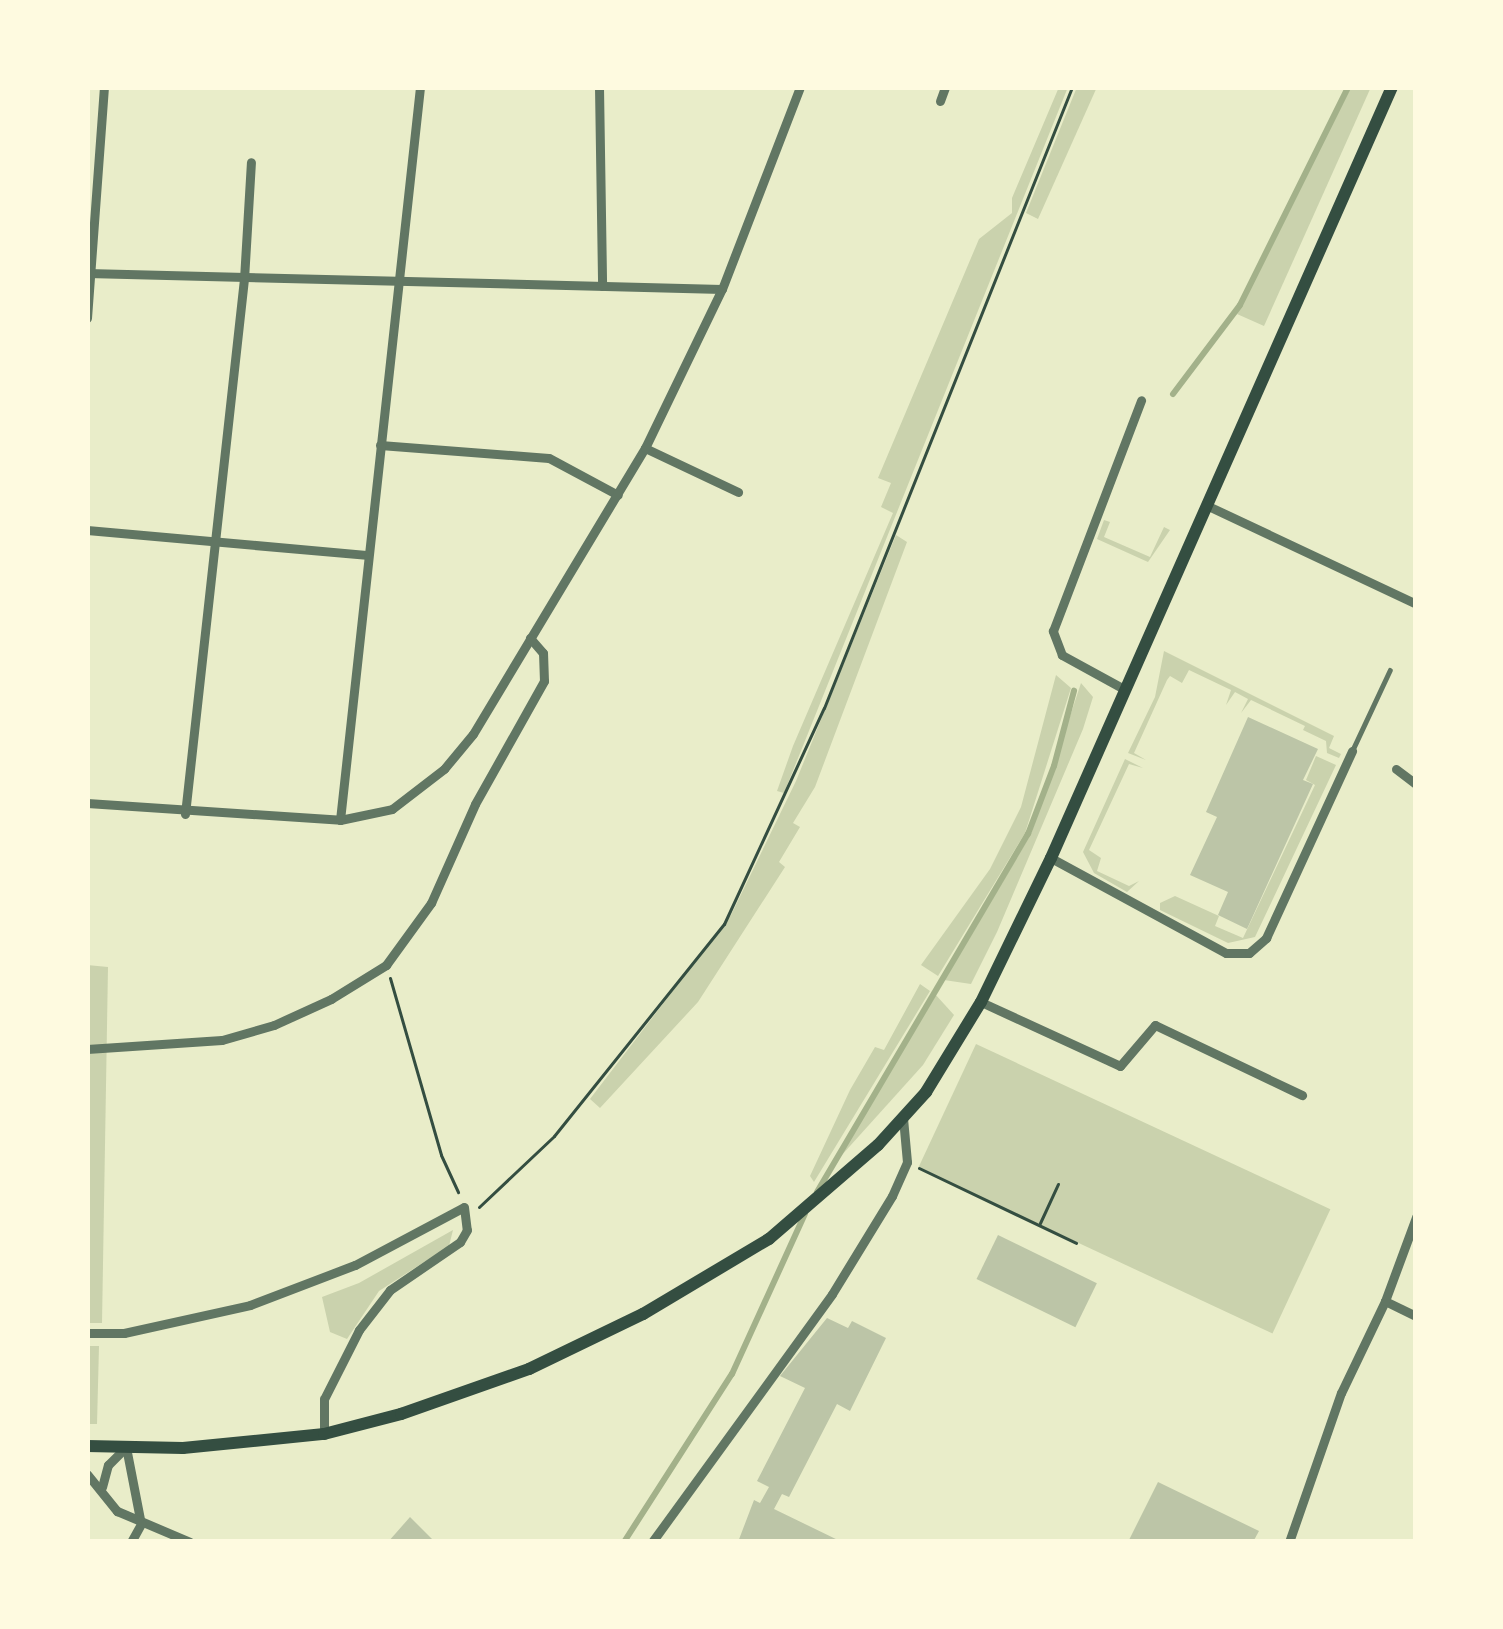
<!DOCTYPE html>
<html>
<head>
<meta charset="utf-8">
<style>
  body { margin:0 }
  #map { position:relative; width:1503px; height:1629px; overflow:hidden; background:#e9edc9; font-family:"Archivo Narrow",sans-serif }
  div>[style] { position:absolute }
  .green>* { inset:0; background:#cad2ad; transform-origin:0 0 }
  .stream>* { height:6px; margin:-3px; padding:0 3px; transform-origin:3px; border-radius:3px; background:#a3b18a }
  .building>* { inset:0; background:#bcc5a7; transform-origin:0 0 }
  .path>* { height:3px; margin:-1.5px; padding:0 1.5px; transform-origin:1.5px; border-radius:1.5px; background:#344e41 }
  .service>* { height:4.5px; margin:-2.25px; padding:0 2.25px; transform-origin:2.25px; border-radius:2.25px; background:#617663 }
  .minor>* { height:9px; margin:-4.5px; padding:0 4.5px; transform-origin:4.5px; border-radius:4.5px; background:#617663 }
  .secondary>* { height:12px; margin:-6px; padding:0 6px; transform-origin:6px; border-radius:6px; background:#344e41 }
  span { translate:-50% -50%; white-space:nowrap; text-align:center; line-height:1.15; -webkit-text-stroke:9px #fefae0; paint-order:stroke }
  .frame { position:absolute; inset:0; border:90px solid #fefae0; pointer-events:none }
</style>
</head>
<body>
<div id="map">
  <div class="green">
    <i style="clip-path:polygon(1059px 87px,1068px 87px,784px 793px,777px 791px,793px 746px,893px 513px,881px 507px,891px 483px,878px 478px,979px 239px,1012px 213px,1012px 198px)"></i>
    <i style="clip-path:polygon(1077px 87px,1097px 87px,1038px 219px,1026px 213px)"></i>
    <i style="clip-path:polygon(1351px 87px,1371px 87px,1264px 326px,1237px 314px)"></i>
    <i style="clip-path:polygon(1104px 520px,1110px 522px,1104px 537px,1150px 557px,1164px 527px,1170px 530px,1148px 562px,1097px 539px)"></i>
    <i style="clip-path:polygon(896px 535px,907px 542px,815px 787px,793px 823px,800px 827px,779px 862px,785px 867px,698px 1002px,600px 1108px,590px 1099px,731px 915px,796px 781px)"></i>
    <i style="clip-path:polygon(1164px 651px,1334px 736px,1329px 748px,1341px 754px,1339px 758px,1327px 753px,1326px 741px,1303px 730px,1305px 726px,1251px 700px,1241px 713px,1248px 699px,1235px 692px,1226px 705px,1231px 690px,1189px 670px,1182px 683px,1170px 676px,1167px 680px,1134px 753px,1146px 760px,1128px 753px,1155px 697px)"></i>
    <i style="clip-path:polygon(1056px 675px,1071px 688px,1025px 833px,938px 976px,921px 965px,990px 869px,1021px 807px)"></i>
    <i style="clip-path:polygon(1081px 683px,1093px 697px,1083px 729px,997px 932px,971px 984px,944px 980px,1031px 834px)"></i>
    <i style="clip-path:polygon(1316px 756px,1336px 765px,1255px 937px,1228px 943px,1160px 910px,1160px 903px,1175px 896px,1219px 916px,1215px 926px,1243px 938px,1315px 785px,1306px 780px)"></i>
    <i style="clip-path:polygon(1125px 759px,1143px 768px,1129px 764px,1089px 850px,1101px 858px,1097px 871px,1129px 886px,1139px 881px,1127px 892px,1094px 873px,1083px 852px)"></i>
    <i style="clip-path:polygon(87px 965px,108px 967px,102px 1323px,87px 1323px)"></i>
    <i style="clip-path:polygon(920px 984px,930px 991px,814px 1182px,810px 1176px,850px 1090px,875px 1047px,884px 1050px)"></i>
    <i style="clip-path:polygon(935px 994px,954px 1015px,923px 1065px,841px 1156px)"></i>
    <i style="left:976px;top:1044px;width:391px;height:137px;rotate:25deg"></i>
    <i style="clip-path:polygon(453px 1230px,449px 1246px,379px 1291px,347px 1339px,330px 1332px,322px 1297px,359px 1283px)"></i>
    <i style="clip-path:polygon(87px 1346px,99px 1346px,97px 1424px,87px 1424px)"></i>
  </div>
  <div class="stream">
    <i style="left:1173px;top:394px;width:111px;rotate:-53deg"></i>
    <i style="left:1240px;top:305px;width:243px;rotate:-63.6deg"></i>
    <i style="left:817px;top:1192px;width:416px;rotate:-59.5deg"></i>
    <i style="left:1028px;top:834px;width:73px;rotate:-69.1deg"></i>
    <i style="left:1054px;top:766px;width:78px;rotate:-75.1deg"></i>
    <i style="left:624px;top:1542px;width:200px;rotate:-57.3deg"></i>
    <i style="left:732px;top:1374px;width:176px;rotate:-65.5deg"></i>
  </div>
  <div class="building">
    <i style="clip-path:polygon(1248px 717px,1318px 749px,1303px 780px,1313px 784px,1247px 929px,1218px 915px,1228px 892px,1190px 875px,1217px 817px,1206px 812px)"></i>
    <i style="left:998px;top:1235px;width:110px;height:49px;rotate:26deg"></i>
    <i style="clip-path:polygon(827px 1318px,848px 1328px,852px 1321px,886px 1338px,850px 1411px,837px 1404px,789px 1497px,782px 1494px,774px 1509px,842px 1542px,738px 1542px,754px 1500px,760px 1503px,769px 1487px,757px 1481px,805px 1388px,780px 1376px)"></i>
    <i style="clip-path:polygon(1158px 1482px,1259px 1531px,1253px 1542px,1128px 1542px)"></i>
    <i style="clip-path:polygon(410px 1517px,435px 1542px,388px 1542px)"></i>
  </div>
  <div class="path">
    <i style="left:390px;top:978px;width:184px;rotate:73.9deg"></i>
    <i style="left:441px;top:1155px;width:41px;rotate:65.3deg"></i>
    <i style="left:919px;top:1168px;width:174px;rotate:25.5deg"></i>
    <i style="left:479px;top:1207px;width:103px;rotate:-43.4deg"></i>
    <i style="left:554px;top:1136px;width:272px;rotate:-51.3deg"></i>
    <i style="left:724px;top:924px;width:238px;rotate:-65.2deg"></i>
    <i style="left:824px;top:708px;width:669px;rotate:-68.23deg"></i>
    <i style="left:1040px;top:1223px;width:43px;rotate:-65.2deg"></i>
  </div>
  <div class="service">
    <i style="left:1352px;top:751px;width:89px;rotate:-64.9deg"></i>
  </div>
  <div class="minor">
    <i style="left:599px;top:87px;width:199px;rotate:89.1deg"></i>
    <i style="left:940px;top:101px;width:15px;rotate:-70deg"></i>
    <i style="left:87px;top:273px;width:635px;rotate:1.44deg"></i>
    <i style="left:87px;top:318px;width:232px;rotate:-85.8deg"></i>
    <i style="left:380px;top:445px;width:169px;rotate:4.4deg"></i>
    <i style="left:549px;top:458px;width:78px;rotate:28.2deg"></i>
    <i style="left:645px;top:448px;width:103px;rotate:25.3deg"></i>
    <i style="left:1206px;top:505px;width:232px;rotate:25.2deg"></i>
    <i style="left:87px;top:530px;width:280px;rotate:5.1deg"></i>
    <i style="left:1124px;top:689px;width:71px;rotate:-151.3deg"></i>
    <i style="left:1062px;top:655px;width:26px;rotate:-111deg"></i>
    <i style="left:1053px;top:631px;width:247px;rotate:-69.1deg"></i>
    <i style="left:1396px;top:769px;width:25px;rotate:37deg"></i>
    <i style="left:87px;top:803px;width:254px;rotate:3.8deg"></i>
    <i style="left:340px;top:820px;width:53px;rotate:-11.9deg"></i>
    <i style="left:392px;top:809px;width:66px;rotate:-37.6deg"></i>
    <i style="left:444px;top:769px;width:45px;rotate:-50.4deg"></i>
    <i style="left:473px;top:734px;width:334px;rotate:-59deg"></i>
    <i style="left:645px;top:448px;width:177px;rotate:-64.2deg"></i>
    <i style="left:722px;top:289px;width:217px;rotate:-68.9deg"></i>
    <i style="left:185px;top:814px;width:538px;rotate:-83.71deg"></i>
    <i style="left:244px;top:279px;width:117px;rotate:-86.6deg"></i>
    <i style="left:340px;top:820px;width:737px;rotate:-83.77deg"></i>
    <i style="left:1051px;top:858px;width:199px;rotate:28.5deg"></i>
    <i style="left:1226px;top:953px;width:23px"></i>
    <i style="left:1249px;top:953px;width:23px;rotate:-41deg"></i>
    <i style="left:1266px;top:938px;width:206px;rotate:-65.3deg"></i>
    <i style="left:981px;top:1002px;width:153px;rotate:24.7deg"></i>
    <i style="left:1120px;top:1066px;width:54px;rotate:-49.5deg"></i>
    <i style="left:1155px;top:1025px;width:163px;rotate:25.5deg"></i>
    <i style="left:87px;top:1049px;width:135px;rotate:-3.8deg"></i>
    <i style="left:222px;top:1040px;width:54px;rotate:-16.1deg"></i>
    <i style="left:274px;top:1025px;width:63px;rotate:-24.5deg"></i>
    <i style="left:331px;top:999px;width:65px;rotate:-31.7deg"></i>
    <i style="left:386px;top:965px;width:77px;rotate:-54deg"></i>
    <i style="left:431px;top:903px;width:108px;rotate:-66deg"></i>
    <i style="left:475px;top:804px;width:141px;rotate:-60.7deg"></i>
    <i style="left:544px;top:681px;width:28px;rotate:-92deg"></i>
    <i style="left:543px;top:653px;width:20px;rotate:-131deg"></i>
    <i style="left:1385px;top:1301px;width:34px;rotate:26deg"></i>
    <i style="left:87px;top:1333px;width:37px"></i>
    <i style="left:124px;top:1333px;width:129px;rotate:-12.5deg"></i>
    <i style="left:250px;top:1305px;width:112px;rotate:-20.9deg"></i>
    <i style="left:355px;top:1265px;width:123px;rotate:-28deg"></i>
    <i style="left:464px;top:1207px;width:23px;rotate:83deg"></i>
    <i style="left:467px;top:1230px;width:14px;rotate:120deg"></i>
    <i style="left:460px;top:1242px;width:85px;rotate:145.6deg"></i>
    <i style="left:390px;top:1290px;width:51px;rotate:127.8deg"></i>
    <i style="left:359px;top:1330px;width:77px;rotate:116.9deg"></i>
    <i style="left:324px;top:1399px;width:35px;rotate:90deg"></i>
    <i style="left:126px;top:1447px;width:78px;rotate:79deg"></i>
    <i style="left:87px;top:1474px;width:48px;rotate:51deg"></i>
    <i style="left:117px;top:1511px;width:79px;rotate:23deg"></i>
    <i style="left:102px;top:1487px;width:23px;rotate:-75deg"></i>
    <i style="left:108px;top:1465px;width:25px;rotate:-45deg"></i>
    <i style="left:131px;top:1542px;width:21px;rotate:-61deg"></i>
    <i style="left:652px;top:1542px;width:306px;rotate:-54deg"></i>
    <i style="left:832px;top:1294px;width:115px;rotate:-58.5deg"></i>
    <i style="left:892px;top:1196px;width:37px;rotate:-66deg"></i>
    <i style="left:907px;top:1162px;width:44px;rotate:-95.2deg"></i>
    <i style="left:1289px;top:1542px;width:158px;rotate:-70.8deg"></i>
    <i style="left:1341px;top:1393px;width:102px;rotate:-64.4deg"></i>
    <i style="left:1385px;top:1301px;width:90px;rotate:-69.7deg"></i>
  </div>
  <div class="secondary">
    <i style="left:87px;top:1446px;width:96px;rotate:1.2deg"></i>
    <i style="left:183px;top:1448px;width:142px;rotate:-5.7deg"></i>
    <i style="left:324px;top:1434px;width:80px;rotate:-14.6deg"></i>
    <i style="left:401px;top:1414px;width:136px;rotate:-19.4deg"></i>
    <i style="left:529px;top:1369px;width:127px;rotate:-25.8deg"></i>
    <i style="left:643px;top:1314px;width:147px;rotate:-30.8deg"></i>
    <i style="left:769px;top:1239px;width:144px;rotate:-40.8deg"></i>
    <i style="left:878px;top:1145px;width:72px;rotate:-47.8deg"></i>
    <i style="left:926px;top:1092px;width:105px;rotate:-58.6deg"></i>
    <i style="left:981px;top:1002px;width:160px;rotate:-64.1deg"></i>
    <i style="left:1051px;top:858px;width:843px;rotate:-66.14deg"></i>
  </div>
  <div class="frame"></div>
</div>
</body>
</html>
